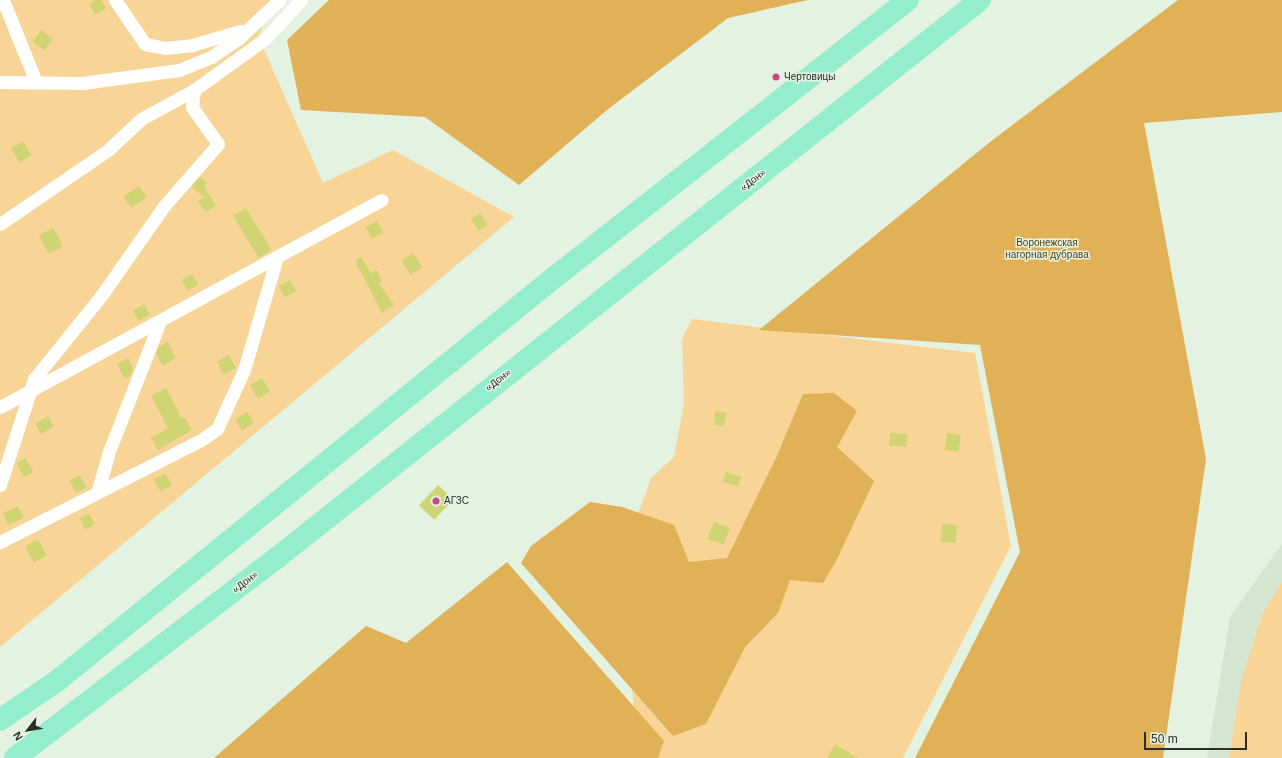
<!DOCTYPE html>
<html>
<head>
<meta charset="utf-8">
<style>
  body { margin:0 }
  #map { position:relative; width:1282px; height:758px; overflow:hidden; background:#e4f2e1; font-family:Arial,sans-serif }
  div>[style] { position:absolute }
  .built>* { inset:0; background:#d4e6d0 }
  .green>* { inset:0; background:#f8d596 }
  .forest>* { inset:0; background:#e0b156 }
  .building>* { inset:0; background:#d0d472; transform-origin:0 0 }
  .minor>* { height:13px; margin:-6.5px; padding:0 6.5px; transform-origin:6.5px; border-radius:6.5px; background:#fff }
  .trunk>* { height:22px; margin:-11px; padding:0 11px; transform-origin:11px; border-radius:11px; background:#94eece }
  .dots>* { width:11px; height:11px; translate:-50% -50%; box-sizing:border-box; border:2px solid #e4f2e1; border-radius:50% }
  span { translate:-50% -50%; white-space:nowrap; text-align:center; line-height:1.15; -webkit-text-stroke:3px #e4f2e1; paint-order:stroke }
  .poi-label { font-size:10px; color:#292f28 }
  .left { translate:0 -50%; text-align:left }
  .street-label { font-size:10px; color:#292f28 }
  .park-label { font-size:10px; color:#4f3c15 }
  .north { position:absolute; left:8px; top:710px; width:40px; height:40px; -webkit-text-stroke:3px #e4f2e1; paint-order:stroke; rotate:239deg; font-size:11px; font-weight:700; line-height:16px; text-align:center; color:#292f28 }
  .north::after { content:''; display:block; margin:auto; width:14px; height:18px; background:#292f28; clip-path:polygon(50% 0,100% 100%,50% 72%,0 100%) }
  .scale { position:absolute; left:1144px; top:732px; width:103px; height:18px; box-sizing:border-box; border:2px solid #292f28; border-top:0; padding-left:5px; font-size:12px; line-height:14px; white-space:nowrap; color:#292f28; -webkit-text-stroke:3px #e4f2e1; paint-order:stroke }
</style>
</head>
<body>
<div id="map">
  <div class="built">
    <i style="clip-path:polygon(1282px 544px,1282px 758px,1207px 758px,1230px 617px)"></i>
  </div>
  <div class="green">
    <i style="clip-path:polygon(0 0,270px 0,259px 38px,323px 183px,393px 150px,514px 217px,0 647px)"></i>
    <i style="clip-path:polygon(692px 319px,975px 353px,1011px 546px,903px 758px,595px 758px,635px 722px,621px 563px,651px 478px,674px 457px,684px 403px,682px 339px)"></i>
    <i style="clip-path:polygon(1282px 582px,1282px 758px,1229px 758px,1241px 682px,1263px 612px)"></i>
  </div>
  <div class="forest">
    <i style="clip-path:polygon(329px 0,808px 0,728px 18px,607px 110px,519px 185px,425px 117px,301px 110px,287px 40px)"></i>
    <i style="clip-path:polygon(1178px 0,1282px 0,1282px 112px,1144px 123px,1206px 459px,1163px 758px,915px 758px,1020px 552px,980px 345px,759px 330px,990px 142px)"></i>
    <i style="clip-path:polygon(834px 393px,857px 411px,837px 447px,874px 481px,835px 563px,823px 583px,790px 580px,778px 613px,745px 647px,706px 724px,673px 736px,521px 563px,531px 546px,590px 502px,622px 507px,674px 525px,689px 562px,727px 558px,776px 458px,803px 394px)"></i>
    <i style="clip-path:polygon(507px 562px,664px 741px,658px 758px,214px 758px,366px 626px,406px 643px)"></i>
  </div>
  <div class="building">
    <i style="clip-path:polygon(96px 0,101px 0,106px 8px,95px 15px,89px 4px)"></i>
    <i style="left:41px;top:30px;width:15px;height:14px;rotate:37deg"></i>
    <i style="left:23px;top:141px;width:17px;height:14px;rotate:59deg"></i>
    <i style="clip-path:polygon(200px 177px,207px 182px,204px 186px,216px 206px,205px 212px,198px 201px,204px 197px,191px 187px)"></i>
    <i style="left:139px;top:186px;width:14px;height:19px;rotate:56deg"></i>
    <i style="left:246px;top:208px;width:49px;height:15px;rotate:59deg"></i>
    <i style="left:480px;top:213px;width:14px;height:11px;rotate:56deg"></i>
    <i style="left:377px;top:221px;width:13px;height:13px;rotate:61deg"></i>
    <i style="left:53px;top:228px;width:21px;height:16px;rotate:61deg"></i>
    <i style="left:413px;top:253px;width:17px;height:14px;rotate:57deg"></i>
    <i style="clip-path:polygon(361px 257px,371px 273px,377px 270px,382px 281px,379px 283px,394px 305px,382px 313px,355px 261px)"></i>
    <i style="left:192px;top:274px;width:12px;height:12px;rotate:59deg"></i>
    <i style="left:290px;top:280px;width:13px;height:13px;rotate:61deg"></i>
    <i style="left:144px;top:304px;width:12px;height:13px;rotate:59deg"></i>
    <i style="clip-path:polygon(168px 342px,176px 358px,162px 366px,156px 353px,159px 347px)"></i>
    <i style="left:229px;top:355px;width:15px;height:14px;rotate:62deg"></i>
    <i style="clip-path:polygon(128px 358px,133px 368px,130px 376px,125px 379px,117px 364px)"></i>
    <i style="left:262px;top:378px;width:16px;height:14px;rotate:60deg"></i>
    <i style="clip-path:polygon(166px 388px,182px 419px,185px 418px,192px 430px,158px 450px,151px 438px,168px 428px,151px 396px)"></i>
    <i style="clip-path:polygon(715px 411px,726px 413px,724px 426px,714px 425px)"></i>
    <i style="left:247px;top:412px;width:13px;height:14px;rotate:58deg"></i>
    <i style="left:48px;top:416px;width:12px;height:15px;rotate:59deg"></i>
    <i style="left:890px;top:433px;width:17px;height:13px;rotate:3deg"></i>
    <i style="left:947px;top:433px;width:14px;height:17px;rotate:8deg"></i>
    <i style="left:26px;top:458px;width:16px;height:11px;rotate:63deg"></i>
    <i style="left:726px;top:472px;width:16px;height:10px;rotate:18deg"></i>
    <i style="left:165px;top:473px;width:14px;height:13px;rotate:60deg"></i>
    <i style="left:79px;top:475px;width:14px;height:12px;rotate:56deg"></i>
    <i style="left:438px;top:485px;width:21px;height:28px;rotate:43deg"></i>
    <i style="left:18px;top:506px;width:13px;height:17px;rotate:63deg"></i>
    <i style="left:89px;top:513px;width:13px;height:11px;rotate:61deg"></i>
    <i style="left:714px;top:522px;width:17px;height:18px;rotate:21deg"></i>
    <i style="left:942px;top:524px;width:15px;height:18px;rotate:4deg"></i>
    <i style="left:38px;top:539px;width:19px;height:15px;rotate:62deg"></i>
    <i style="clip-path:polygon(835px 744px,858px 758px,827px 758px)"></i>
  </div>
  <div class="minor">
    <i style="left:3px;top:0;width:88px;rotate:68.1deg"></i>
    <i style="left:115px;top:0;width:53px;rotate:55.7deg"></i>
    <i style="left:145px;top:44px;width:20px;rotate:11deg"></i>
    <i style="left:165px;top:48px;width:27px;rotate:-6deg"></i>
    <i style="left:192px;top:45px;width:50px;rotate:-16.3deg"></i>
    <i style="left:0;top:82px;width:82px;rotate:0.7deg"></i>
    <i style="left:82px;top:83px;width:98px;rotate:-7.6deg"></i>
    <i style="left:179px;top:70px;width:35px;rotate:-22deg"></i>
    <i style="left:211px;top:57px;width:32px;rotate:-34deg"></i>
    <i style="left:238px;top:39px;width:57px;rotate:-43.6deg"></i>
    <i style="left:0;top:224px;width:131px;rotate:-34.4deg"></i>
    <i style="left:108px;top:150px;width:45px;rotate:-43.2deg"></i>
    <i style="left:141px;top:119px;width:60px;rotate:-28.7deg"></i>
    <i style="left:0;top:407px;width:434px;rotate:-28.5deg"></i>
    <i style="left:0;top:485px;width:111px;rotate:-72.2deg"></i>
    <i style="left:34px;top:379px;width:107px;rotate:-51.1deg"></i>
    <i style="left:101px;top:296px;width:110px;rotate:-55deg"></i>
    <i style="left:164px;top:206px;width:82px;rotate:-48.9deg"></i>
    <i style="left:218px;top:144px;width:45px;rotate:-125.1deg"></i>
    <i style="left:192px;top:107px;width:17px;rotate:-83deg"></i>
    <i style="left:194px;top:90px;width:89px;rotate:-35.8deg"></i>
    <i style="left:266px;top:38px;width:52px;rotate:-47.4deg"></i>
    <i style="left:98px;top:490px;width:37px;rotate:-74deg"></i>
    <i style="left:108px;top:454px;width:143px;rotate:-68.6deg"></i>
    <i style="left:0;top:542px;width:225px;rotate:-26.9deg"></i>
    <i style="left:201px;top:440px;width:19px;rotate:-35deg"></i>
    <i style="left:217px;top:429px;width:65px;rotate:-65.4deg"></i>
    <i style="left:244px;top:370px;width:118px;rotate:-73.7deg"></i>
  </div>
  <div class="trunk">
    <i style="left:0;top:720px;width:69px;rotate:-34.4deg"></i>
    <i style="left:57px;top:681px;width:643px;rotate:-39.06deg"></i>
    <i style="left:556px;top:276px;width:447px;rotate:-38.1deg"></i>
    <i style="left:15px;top:758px;width:331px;rotate:-37.4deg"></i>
    <i style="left:278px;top:557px;width:896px;rotate:-38.43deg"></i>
  </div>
  <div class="dots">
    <i style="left:776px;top:77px;background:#cd4581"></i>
    <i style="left:436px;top:501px;background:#cd4581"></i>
  </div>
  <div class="poi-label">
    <span class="left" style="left:784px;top:77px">Чертовицы</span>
    <span class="left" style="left:444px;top:501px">АГЗС</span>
  </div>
  <div class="street-label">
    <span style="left:753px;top:180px;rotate:-38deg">«Дон»</span>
    <span style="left:498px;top:380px;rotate:-38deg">«Дон»</span>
    <span style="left:245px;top:582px;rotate:-38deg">«Дон»</span>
  </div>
  <div class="park-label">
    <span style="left:1047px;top:248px">Воронежская<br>нагорная дубрава</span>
  </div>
  <div class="north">N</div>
  <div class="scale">50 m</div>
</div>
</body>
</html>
